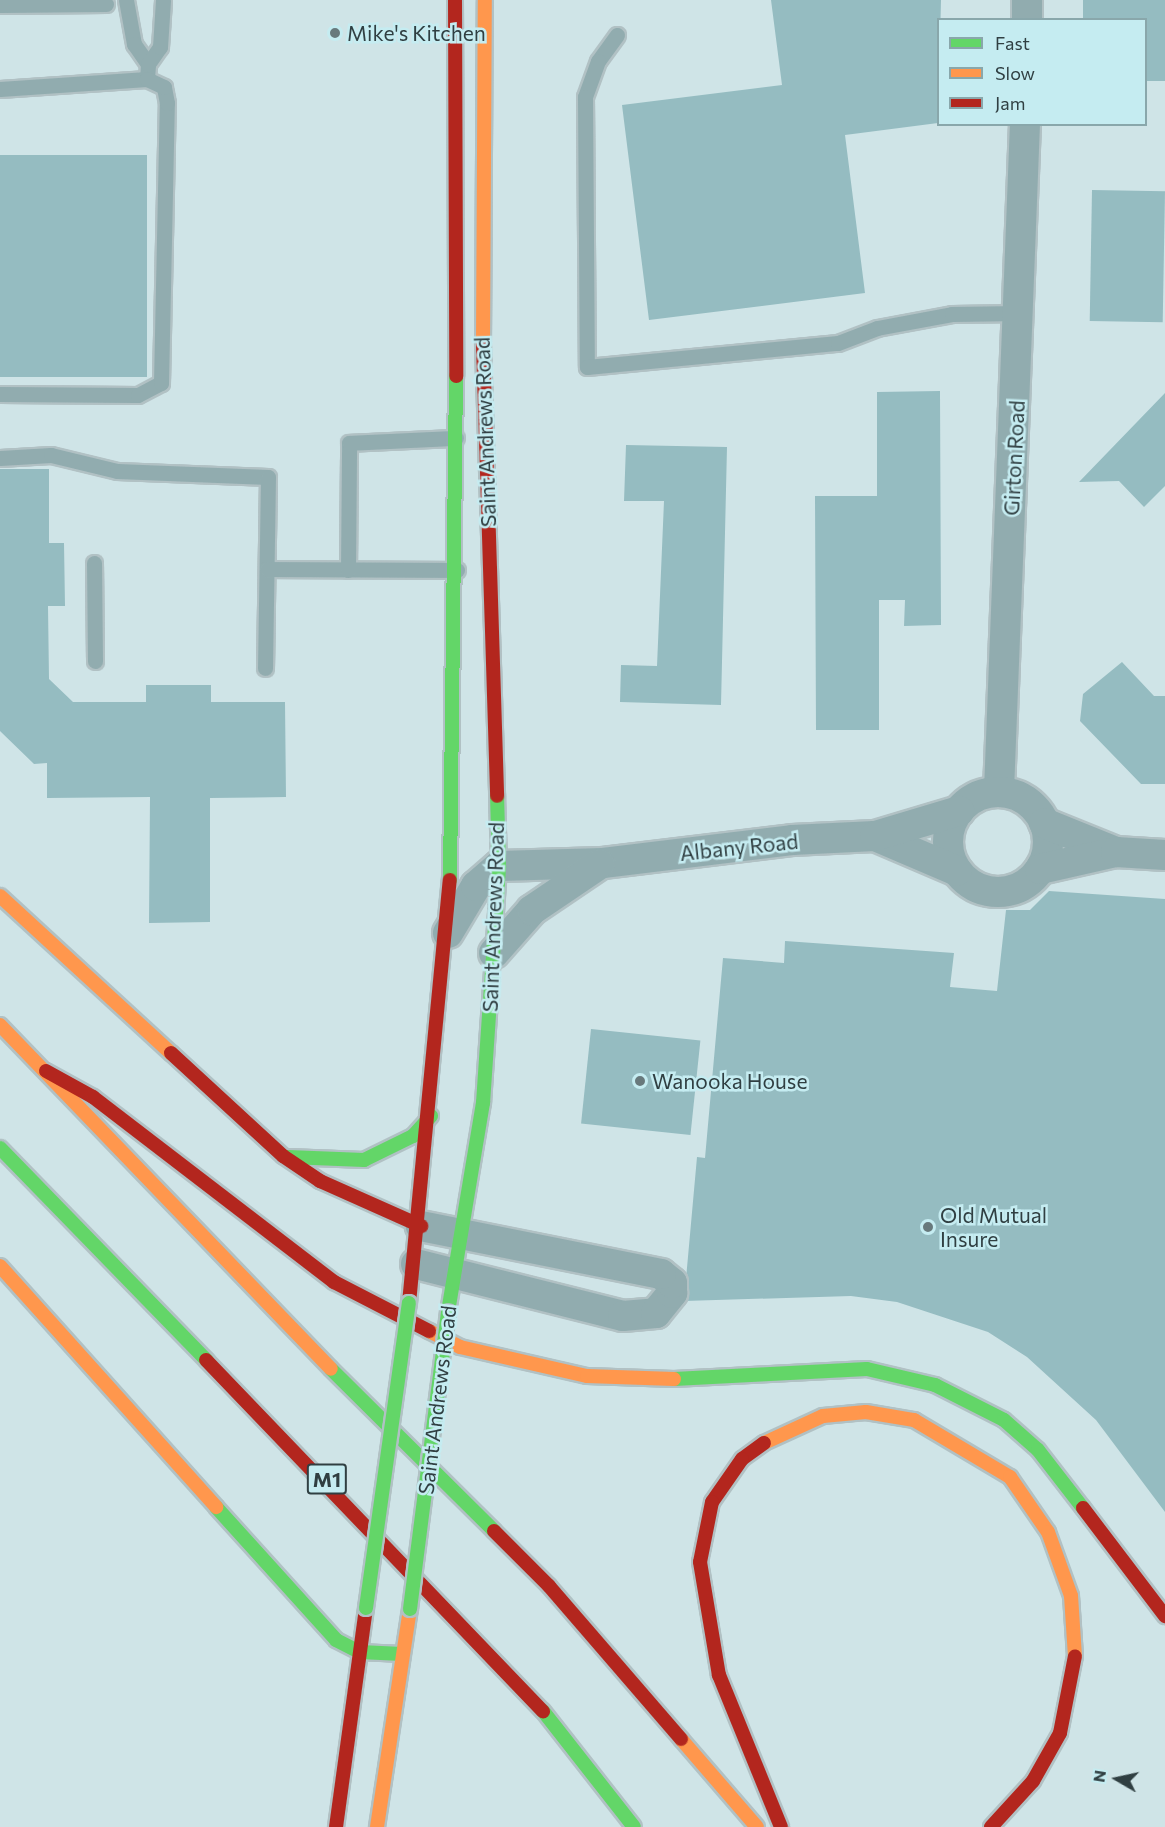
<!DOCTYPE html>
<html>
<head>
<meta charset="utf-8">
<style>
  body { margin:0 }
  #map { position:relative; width:1165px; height:1827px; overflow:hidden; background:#cfe4e7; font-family:Commissioner,sans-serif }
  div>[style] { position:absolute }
  .building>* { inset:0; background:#95bcc1; transform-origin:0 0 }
  .roads { filter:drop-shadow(2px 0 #b1c1c4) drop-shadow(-2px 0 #b1c1c4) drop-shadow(0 2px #b1c1c4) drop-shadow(0 -2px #b1c1c4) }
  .lane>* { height:15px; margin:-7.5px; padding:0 7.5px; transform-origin:7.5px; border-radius:7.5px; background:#91acaf }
  .street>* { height:30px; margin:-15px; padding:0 15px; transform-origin:15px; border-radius:15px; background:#91acaf }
  .street>.ring { margin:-15px; padding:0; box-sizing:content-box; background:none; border:30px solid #91acaf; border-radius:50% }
  .fast>* { height:14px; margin:-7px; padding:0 7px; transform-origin:7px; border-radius:7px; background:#63d668 }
  .slow>* { height:14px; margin:-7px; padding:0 7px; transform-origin:7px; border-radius:7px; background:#ff974d }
  .jam>* { height:14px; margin:-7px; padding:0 7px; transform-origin:7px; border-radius:7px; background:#b3261e }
  .bridges { filter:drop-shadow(2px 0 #b1c1c4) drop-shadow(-2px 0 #b1c1c4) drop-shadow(0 2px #b1c1c4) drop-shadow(0 -2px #b1c1c4) }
  .fast-bridge>* { height:14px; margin:-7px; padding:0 7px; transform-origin:7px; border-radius:7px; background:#63d668 }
  .dots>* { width:16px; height:16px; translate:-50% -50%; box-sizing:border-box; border:3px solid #c5ecf1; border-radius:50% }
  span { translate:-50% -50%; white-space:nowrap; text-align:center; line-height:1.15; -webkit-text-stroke:5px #c5ecf1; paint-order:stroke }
  .shield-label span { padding:2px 4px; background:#c5ecf1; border:2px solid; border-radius:4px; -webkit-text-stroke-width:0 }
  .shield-label { font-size:20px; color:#303f42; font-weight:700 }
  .poi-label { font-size:21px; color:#303f42 }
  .left { translate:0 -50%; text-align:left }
  .street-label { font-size:21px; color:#303f42 }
  .legend { position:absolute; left:937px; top:18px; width:210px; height:108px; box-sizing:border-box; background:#c5ecf1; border:2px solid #89a7ab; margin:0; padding:8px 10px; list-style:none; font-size:18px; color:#303f42 }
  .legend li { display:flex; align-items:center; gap:12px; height:30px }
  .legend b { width:30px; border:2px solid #89a7ab }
  .north { position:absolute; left:1087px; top:1749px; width:60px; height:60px; -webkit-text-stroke:4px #c5ecf1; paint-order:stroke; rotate:279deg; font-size:16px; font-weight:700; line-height:24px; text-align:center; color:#303f42 }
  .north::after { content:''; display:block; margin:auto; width:21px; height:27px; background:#303f42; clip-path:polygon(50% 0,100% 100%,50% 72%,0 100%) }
</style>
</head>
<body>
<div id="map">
  <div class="building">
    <i style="clip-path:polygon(771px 0,941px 0,938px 123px,845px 135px,865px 293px,649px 320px,622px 105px,782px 85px)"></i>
    <i style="clip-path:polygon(1083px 0,1165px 0,1165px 81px,1146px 81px,1146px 20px,1083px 20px)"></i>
    <i style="left:147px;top:155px;width:222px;height:147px;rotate:90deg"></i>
    <i style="left:1092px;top:190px;width:73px;height:131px;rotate:1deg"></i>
    <i style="clip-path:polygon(940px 391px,941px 625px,904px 626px,905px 600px,879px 600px,879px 730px,816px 730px,815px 496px,877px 496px,877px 392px)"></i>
    <i style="clip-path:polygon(1165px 393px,1165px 486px,1144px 507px,1119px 481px,1079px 482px)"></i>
    <i style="clip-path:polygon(626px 445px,727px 447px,721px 705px,620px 702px,621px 665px,657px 666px,664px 501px,624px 501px)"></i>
    <i style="clip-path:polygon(0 469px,49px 469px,49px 543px,64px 543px,65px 606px,48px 606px,49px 679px,73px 702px,146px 702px,146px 685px,211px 685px,211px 702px,285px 702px,286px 797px,210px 798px,210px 922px,149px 923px,150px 797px,47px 798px,47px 763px,34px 764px,0 731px)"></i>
    <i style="clip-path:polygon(1122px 662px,1154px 696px,1165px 696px,1165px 784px,1141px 784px,1080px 721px,1083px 694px)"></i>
    <i style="clip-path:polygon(1049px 891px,1165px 899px,1165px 1512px,1096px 1420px,1027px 1357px,988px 1332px,897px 1302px,851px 1296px,684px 1301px,697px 1157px,705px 1158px,723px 958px,784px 963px,785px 941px,954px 953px,950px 987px,997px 991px,1006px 910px,1030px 910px)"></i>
    <i style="left:591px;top:1029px;width:110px;height:95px;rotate:6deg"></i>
  </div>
  <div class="roads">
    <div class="lane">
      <i style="left:126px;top:0;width:45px;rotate:79.7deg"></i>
      <i style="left:134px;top:44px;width:24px;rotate:55deg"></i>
      <i style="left:0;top:5px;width:106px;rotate:-0.5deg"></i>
      <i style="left:617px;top:35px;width:32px;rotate:126deg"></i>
      <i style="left:598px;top:61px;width:38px;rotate:110deg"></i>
      <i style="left:585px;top:97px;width:270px;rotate:89.6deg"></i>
      <i style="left:587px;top:367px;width:252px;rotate:-5.5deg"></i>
      <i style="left:838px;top:343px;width:42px;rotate:-21deg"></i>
      <i style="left:877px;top:328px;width:76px;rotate:-10.6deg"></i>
      <i style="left:952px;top:314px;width:68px;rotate:-0.8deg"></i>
      <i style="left:0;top:89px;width:147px;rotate:-3.9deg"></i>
      <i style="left:147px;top:79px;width:15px;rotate:-86deg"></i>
      <i style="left:148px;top:64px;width:21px;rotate:-55deg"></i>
      <i style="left:160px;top:47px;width:47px;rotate:-86.3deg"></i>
      <i style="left:0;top:394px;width:138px;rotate:0.4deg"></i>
      <i style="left:138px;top:395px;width:26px;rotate:-28deg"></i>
      <i style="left:161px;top:383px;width:280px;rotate:-88.8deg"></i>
      <i style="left:167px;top:103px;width:16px;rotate:-101deg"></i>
      <i style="left:164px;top:87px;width:19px;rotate:-155deg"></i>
      <i style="left:0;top:458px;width:51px;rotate:-3.4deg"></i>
      <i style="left:51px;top:455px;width:68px;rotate:13.6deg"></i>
      <i style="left:117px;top:471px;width:151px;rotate:2.3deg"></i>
      <i style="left:268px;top:477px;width:191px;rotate:90.9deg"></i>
      <i style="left:94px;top:563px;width:98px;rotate:89.4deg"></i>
      <i style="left:267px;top:569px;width:190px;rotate:0.3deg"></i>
      <i style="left:348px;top:570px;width:127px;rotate:-89.5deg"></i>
      <i style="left:349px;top:443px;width:107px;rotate:-2.7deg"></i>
    </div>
    <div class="street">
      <i style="left:1027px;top:20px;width:20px;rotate:-90deg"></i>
      <i style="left:999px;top:791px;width:668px;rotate:-87.77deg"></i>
      <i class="ring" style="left:948px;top:792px;width:70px;height:70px"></i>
      <i style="left:1044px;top:823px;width:78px;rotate:21.9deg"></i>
      <i style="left:875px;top:836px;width:89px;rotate:23.1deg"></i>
      <i style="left:1040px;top:869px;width:78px;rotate:-12.6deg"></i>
      <i style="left:1116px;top:852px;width:49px;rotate:3.5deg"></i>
      <i style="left:448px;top:933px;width:55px;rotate:-59.2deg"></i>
      <i style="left:476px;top:886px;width:30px;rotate:-41deg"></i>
      <i style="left:499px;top:866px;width:104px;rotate:-1.7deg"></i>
      <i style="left:603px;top:863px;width:190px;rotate:-6.9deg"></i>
      <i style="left:792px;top:840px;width:83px;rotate:-2.8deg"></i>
      <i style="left:875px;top:836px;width:88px;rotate:-16.6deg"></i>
      <i style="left:494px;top:953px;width:57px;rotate:-48.5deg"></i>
      <i style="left:532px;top:910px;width:82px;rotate:-34.1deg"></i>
      <i style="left:416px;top:1264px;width:213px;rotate:14.1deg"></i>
      <i style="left:623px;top:1316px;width:33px;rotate:-5deg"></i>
      <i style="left:656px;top:1313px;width:26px;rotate:-51deg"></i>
      <i style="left:672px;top:1293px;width:10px;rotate:-90deg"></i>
      <i style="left:672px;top:1283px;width:14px;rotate:-141deg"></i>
      <i style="left:661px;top:1274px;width:245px;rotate:-168.7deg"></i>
    </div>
    <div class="fast">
      <i style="left:450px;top:880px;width:504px;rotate:-89.32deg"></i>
      <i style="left:0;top:1148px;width:296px;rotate:45.8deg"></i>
      <i style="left:288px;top:1157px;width:76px;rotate:2.3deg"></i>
      <i style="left:364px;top:1160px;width:55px;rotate:-26.1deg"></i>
      <i style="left:413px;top:1136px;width:27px;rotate:-48deg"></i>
      <i style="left:448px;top:1312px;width:212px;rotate:-80.5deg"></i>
      <i style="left:483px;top:1103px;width:238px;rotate:-86.1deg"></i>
      <i style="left:499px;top:866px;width:70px;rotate:-91.6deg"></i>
      <i style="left:331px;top:1369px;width:230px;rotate:44.8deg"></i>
      <i style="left:674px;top:1379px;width:193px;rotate:-3deg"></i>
      <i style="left:867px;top:1369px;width:70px;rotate:13.2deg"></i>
      <i style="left:935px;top:1385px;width:77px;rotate:26.9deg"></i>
      <i style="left:1004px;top:1420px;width:45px;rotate:41.4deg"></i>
      <i style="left:1038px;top:1450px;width:73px;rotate:52.2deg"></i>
      <i style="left:216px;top:1507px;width:179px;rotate:47.9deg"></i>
      <i style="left:336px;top:1640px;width:27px;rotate:27deg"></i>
      <i style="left:360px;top:1652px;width:42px;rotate:2.7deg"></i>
      <i style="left:543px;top:1711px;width:147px;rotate:51.9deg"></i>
    </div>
    <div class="slow">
      <i style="left:483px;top:345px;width:345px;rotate:-89.7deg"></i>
      <i style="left:0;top:896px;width:232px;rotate:42.6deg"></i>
      <i style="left:0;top:1025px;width:477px;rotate:46.1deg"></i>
      <i style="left:0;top:1266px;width:324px;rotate:48.1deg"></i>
      <i style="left:429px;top:1331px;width:35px;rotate:27deg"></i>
      <i style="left:460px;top:1347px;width:130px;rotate:12.9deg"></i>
      <i style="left:587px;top:1376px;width:87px;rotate:2deg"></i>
      <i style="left:764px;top:1443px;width:65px;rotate:-24.6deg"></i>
      <i style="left:823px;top:1416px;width:43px;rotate:-5.3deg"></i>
      <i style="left:866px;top:1412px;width:49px;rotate:9.5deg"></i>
      <i style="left:914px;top:1420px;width:112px;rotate:30.7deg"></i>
      <i style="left:1010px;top:1477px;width:67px;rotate:55.4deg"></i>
      <i style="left:1048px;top:1532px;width:68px;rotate:70.2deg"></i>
      <i style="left:1071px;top:1596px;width:60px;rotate:86.2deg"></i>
      <i style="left:681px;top:1739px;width:116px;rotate:49.2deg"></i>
      <i style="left:377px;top:1827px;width:220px;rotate:-81.4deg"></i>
    </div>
    <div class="jam">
      <i style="left:455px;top:0;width:376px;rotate:89.8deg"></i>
      <i style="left:483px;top:345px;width:451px;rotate:88.2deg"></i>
      <i style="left:171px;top:1053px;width:152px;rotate:42.6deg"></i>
      <i style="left:283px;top:1156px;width:45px;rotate:34deg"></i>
      <i style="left:320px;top:1181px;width:111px;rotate:24deg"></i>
      <i style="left:46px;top:1071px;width:54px;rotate:29deg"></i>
      <i style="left:93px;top:1097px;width:304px;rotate:37.5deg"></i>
      <i style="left:334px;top:1282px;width:107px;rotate:27.3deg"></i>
      <i style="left:409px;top:1303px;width:425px;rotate:-84.5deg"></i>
      <i style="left:206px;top:1360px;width:487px;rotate:46.2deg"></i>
      <i style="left:764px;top:1443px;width:27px;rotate:144deg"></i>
      <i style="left:742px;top:1459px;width:52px;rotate:124.9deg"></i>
      <i style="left:712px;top:1502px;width:61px;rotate:101.3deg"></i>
      <i style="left:700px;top:1562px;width:115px;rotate:80.5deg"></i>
      <i style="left:719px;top:1675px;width:164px;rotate:67.8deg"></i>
      <i style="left:1083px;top:1508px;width:136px;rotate:52.8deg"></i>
      <i style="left:494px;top:1531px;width:78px;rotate:45deg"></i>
      <i style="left:549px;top:1586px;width:202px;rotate:49.2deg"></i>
      <i style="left:336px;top:1827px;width:221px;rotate:-82.2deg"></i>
      <i style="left:991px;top:1827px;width:62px;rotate:-47.6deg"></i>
      <i style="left:1033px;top:1781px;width:55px;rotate:-60.6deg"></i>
      <i style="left:1060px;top:1733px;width:78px;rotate:-79deg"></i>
    </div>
  </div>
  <div class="bridges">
    <div class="fast-bridge">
      <i style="left:366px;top:1608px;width:308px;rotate:-82deg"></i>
      <i style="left:410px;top:1609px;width:299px;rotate:-82.7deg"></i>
    </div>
  </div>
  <div class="dots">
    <i style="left:335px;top:33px;background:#68797c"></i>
    <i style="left:640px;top:1081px;background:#68797c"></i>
    <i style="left:928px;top:1227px;background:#68797c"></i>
  </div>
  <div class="shield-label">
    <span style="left:327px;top:1479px">M1</span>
  </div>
  <div class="poi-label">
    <span class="left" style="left:347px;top:33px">Mike's Kitchen</span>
    <span class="left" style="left:652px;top:1081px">Wanooka House</span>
    <span class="left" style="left:940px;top:1227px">Old Mutual<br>Insure</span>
  </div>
  <div class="street-label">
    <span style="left:485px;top:432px;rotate:-92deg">Saint Andrews Road</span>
    <span style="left:1014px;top:458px;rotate:-87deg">Girton Road</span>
    <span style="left:739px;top:847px;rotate:-6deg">Albany Road</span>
    <span style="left:493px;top:917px;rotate:-88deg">Saint Andrews Road</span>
    <span style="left:437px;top:1400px;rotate:-83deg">Saint Andrews Road</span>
  </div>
  <ul class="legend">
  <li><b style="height:8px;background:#63d668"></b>Fast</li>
  <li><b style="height:8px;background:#ff974d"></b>Slow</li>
  <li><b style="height:8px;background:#b3261e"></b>Jam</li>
  </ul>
  <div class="north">N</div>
</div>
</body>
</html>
